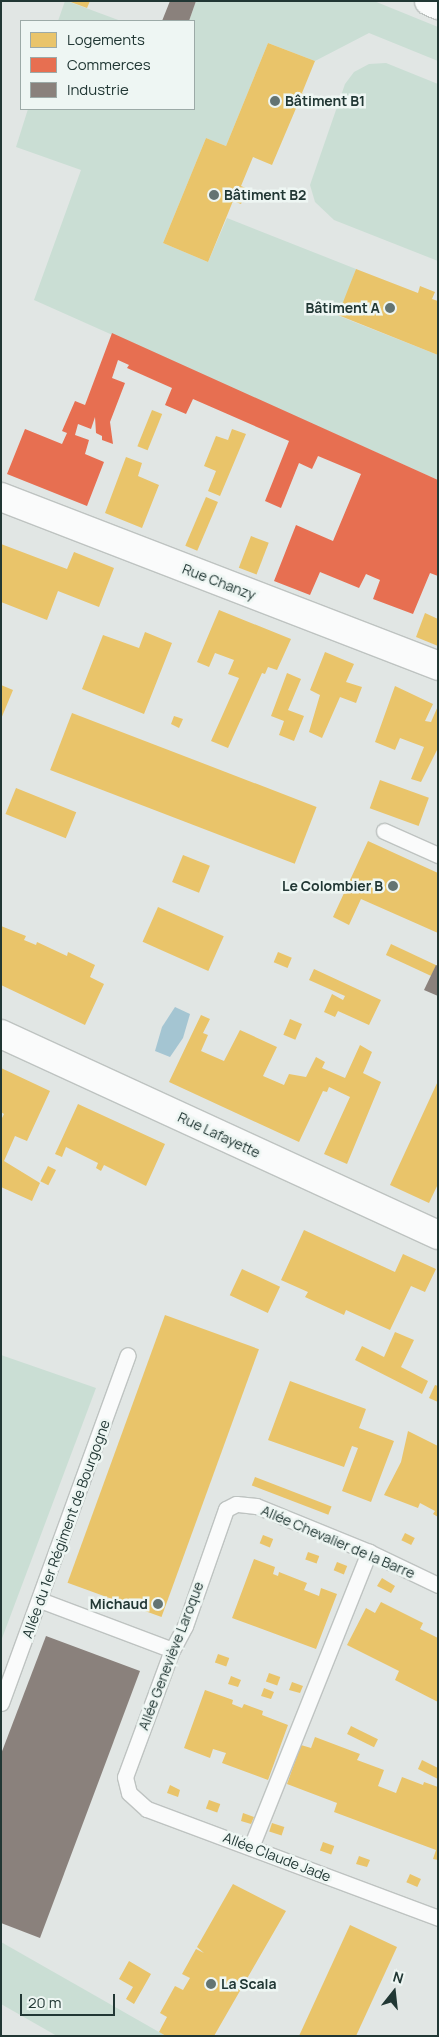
<!DOCTYPE html>
<html>
<head>
<meta charset="utf-8">
<style>
  body { margin:0 }
  #map { position:relative; width:439px; height:2037px; overflow:hidden; background:#e1e6e4; font-family:Manrope,sans-serif }
  div>[style] { position:absolute }
  .green>* { inset:0; background:#caded4 }
  .water>* { inset:0; background:#a4c5d2 }
  .homes>* { inset:0; background:#e9c46a; transform-origin:0 0 }
  .shops>* { inset:0; background:#e76f51 }
  .industry>* { inset:0; background:#8a817c }
  .roads { filter:drop-shadow(1px 0 #bec3c1) drop-shadow(-1px 0 #bec3c1) drop-shadow(0 1px #bec3c1) drop-shadow(0 -1px #bec3c1) }
  .service>* { height:15px; margin:-7.5px; padding:0 7.5px; transform-origin:7.5px; border-radius:7.5px; background:#fafbfb }
  .minor>* { height:28px; margin:-14px; padding:0 14px; transform-origin:14px; border-radius:14px; background:#fafbfb }
  .dots>* { width:14px; height:14px; translate:-50% -50%; box-sizing:border-box; border:2px solid #eef6f3; border-radius:50% }
  span { translate:-50% -50%; white-space:nowrap; text-align:center; line-height:1.15; -webkit-text-stroke:5px #eef6f3; paint-order:stroke }
  .poi-label { font-size:14px; color:#213734; font-weight:700 }
  .left { translate:0 -50%; text-align:left }
  .right { translate:-100% -50%; text-align:right }
  .street-label { font-size:14px; color:#213734 }
  .frame { position:absolute; inset:0; border:2px solid #213734; pointer-events:none }
  .legend { position:absolute; left:20px; top:20px; width:175px; height:90px; box-sizing:border-box; background:#eef6f3; border:1px solid #9caaa7; margin:0; padding:6px 9px; list-style:none; font-size:15px; color:#213734 }
  .legend li { display:flex; align-items:center; gap:10px; height:25px }
  .legend b { width:25px; border:1px solid #9caaa7 }
  .north { position:absolute; left:369px; top:1967px; width:50px; height:50px; -webkit-text-stroke:4px #eef6f3; paint-order:stroke; rotate:16deg; font-size:14px; font-weight:700; line-height:20px; text-align:center; color:#213734 }
  .north::after { content:''; display:block; margin:auto; width:18px; height:22px; background:#213734; clip-path:polygon(50% 0,100% 100%,50% 72%,0 100%) }
  .scale { position:absolute; left:20px; top:1994px; width:95px; height:22px; box-sizing:border-box; border:2px solid #213734; border-top:0; padding-left:6px; font-size:15px; line-height:18px; white-space:nowrap; color:#213734; -webkit-text-stroke:4px #eef6f3; paint-order:stroke }
</style>
</head>
<body>
<div id="map">
  <div class="green">
    <i style="clip-path:polygon(65px 1px,67px 1px,121px 21px,58px 21px)"></i>
    <i style="clip-path:polygon(196px 1px,374px 1px,438px 27px,438px 61px,369px 33px,315px 61px,268px 43px,226px 146px,206px 138px,163px 243px,208px 262px,227px 218px,356px 269px,339px 316px,438px 355px,438px 480px,34px 300px,81px 170px,16px 147px,28px 109px,194px 109px,194px 21px,189px 21px)"></i>
    <i style="clip-path:polygon(386px 63px,438px 84px,438px 261px,334px 220px,315px 202px,310px 185px,345px 84px,354px 72px,369px 64px)"></i>
    <i style="clip-path:polygon(1px 1355px,96px 1388px,1px 1641px)"></i>
    <i style="clip-path:polygon(1px 1942px,166px 2036px,57px 2036px,1px 2004px)"></i>
  </div>
  <div class="water">
    <i style="clip-path:polygon(175px 1007px,190px 1014px,183px 1038px,170px 1057px,155px 1051px,162px 1027px)"></i>
  </div>
  <div class="homes">
    <i style="clip-path:polygon(68px 1px,90px 1px,87px 8px)"></i>
    <i style="clip-path:polygon(268px 43px,315px 61px,302px 93px,309px 96px,303px 108px,297px 106px,272px 165px,253px 157px,241px 186px,248px 189px,241px 204px,233px 201px,208px 262px,163px 243px,206px 138px,226px 146px)"></i>
    <i style="clip-path:polygon(356px 269px,418px 293px,420px 286px,435px 292px,432px 299px,438px 301px,438px 355px,338px 315px)"></i>
    <i style="left:152px;top:410px;width:11px;height:39px;rotate:22deg"></i>
    <i style="clip-path:polygon(232px 429px,246px 434px,220px 496px,208px 491px,216px 471px,204px 466px,216px 436px,228px 440px)"></i>
    <i style="clip-path:polygon(126px 457px,142px 463px,138px 476px,159px 485px,142px 528px,105px 513px)"></i>
    <i style="left:206px;top:497px;width:13px;height:53px;rotate:23deg"></i>
    <i style="left:251px;top:536px;width:19px;height:34px;rotate:21deg"></i>
    <i style="clip-path:polygon(1px 544px,67px 569px,74px 552px,114px 568px,99px 607px,58px 591px,47px 620px,1px 602px)"></i>
    <i style="clip-path:polygon(219px 610px,291px 639px,277px 670px,268px 667px,265px 674px,262px 673px,228px 748px,211px 741px,239px 678px,228px 674px,234px 660px,215px 653px,209px 667px,197px 662px)"></i>
    <i style="clip-path:polygon(425px 613px,438px 619px,438px 646px,416px 637px)"></i>
    <i style="clip-path:polygon(145px 632px,172px 643px,144px 714px,82px 689px,103px 635px,139px 648px)"></i>
    <i style="clip-path:polygon(325px 652px,354px 664px,346px 682px,362px 687px,356px 703px,340px 697px,322px 738px,309px 732px,320px 695px,310px 690px)"></i>
    <i style="clip-path:polygon(287px 673px,301px 679px,288px 710px,304px 716px,294px 741px,279px 735px,284px 721px,271px 716px)"></i>
    <i style="clip-path:polygon(1px 685px,13px 690px,1px 719px)"></i>
    <i style="clip-path:polygon(395px 686px,433px 704px,425px 721px,431px 722px,438px 706px,438px 748px,421px 782px,411px 779px,424px 747px,400px 738px,395px 750px,375px 742px)"></i>
    <i style="left:72px;top:713px;width:262px;height:61px;rotate:21deg"></i>
    <i style="clip-path:polygon(174px 716px,183px 719px,179px 728px,171px 724px)"></i>
    <i style="left:380px;top:780px;width:52px;height:30px;rotate:20deg"></i>
    <i style="left:16px;top:788px;width:65px;height:28px;rotate:22deg"></i>
    <i style="clip-path:polygon(368px 841px,438px 873px,438px 933px,361px 899px,349px 925px,333px 917px)"></i>
    <i style="left:183px;top:855px;width:29px;height:29px;rotate:22deg"></i>
    <i style="left:158px;top:907px;width:72px;height:38px;rotate:24deg"></i>
    <i style="clip-path:polygon(1px 926px,26px 936px,24px 940px,36px 945px,37px 942px,67px 956px,68px 952px,95px 965px,90px 977px,104px 984px,85px 1025px,1px 985px)"></i>
    <i style="left:391px;top:944px;width:50px;height:12px;rotate:25deg"></i>
    <i style="left:278px;top:952px;width:15px;height:11px;rotate:23deg"></i>
    <i style="clip-path:polygon(314px 969px,381px 1000px,369px 1025px,338px 1011px,335px 1017px,324px 1012px,332px 994px,343px 1000px,345px 996px,309px 980px)"></i>
    <i style="clip-path:polygon(201px 1015px,210px 1019px,203px 1033px,208px 1035px,201px 1051px,224px 1061px,240px 1030px,277px 1047px,263px 1076px,284px 1085px,289px 1074px,306px 1077px,316px 1057px,325px 1062px,322px 1068px,345px 1078px,360px 1045px,372px 1052px,363px 1073px,381px 1082px,347px 1164px,324px 1154px,350px 1097px,329px 1087px,327px 1092px,323px 1091px,299px 1142px,169px 1082px)"></i>
    <i style="left:290px;top:1019px;width:13px;height:17px;rotate:23deg"></i>
    <i style="clip-path:polygon(1px 1068px,50px 1091px,27px 1141px,15px 1136px,4px 1161px,40px 1183px,32px 1201px,1px 1187px,1px 1120px,4px 1114px,1px 1112px)"></i>
    <i style="clip-path:polygon(438px 1081px,438px 1184px,429px 1203px,390px 1185px)"></i>
    <i style="clip-path:polygon(78px 1104px,165px 1144px,146px 1186px,104px 1165px,101px 1171px,96px 1168px,98px 1163px,66px 1147px,62px 1157px,55px 1154px)"></i>
    <i style="left:48px;top:1166px;width:9px;height:17px;rotate:27deg"></i>
    <i style="clip-path:polygon(304px 1230px,395px 1272px,403px 1254px,436px 1269px,425px 1292px,411px 1286px,390px 1330px,346px 1310px,344px 1315px,305px 1297px,308px 1292px,281px 1280px)"></i>
    <i style="left:242px;top:1269px;width:42px;height:29px;rotate:25deg"></i>
    <i style="left:165px;top:1315px;width:100px;height:285px;rotate:20deg"></i>
    <i style="clip-path:polygon(395px 1332px,414px 1340px,401px 1367px,428px 1381px,422px 1394px,355px 1360px,362px 1346px,384px 1357px)"></i>
    <i style="clip-path:polygon(290px 1381px,366px 1409px,359px 1428px,394px 1441px,371px 1502px,342px 1491px,358px 1448px,352px 1446px,344px 1467px,268px 1440px)"></i>
    <i style="clip-path:polygon(435px 1385px,438px 1386px,438px 1402px,429px 1398px)"></i>
    <i style="clip-path:polygon(408px 1431px,438px 1446px,438px 1517px,433px 1514px,435px 1511px,420px 1503px,418px 1508px,384px 1495px,401px 1462px)"></i>
    <i style="left:255px;top:1477px;width:82px;height:9px;rotate:21deg"></i>
    <i style="left:405px;top:1533px;width:11px;height:8px;rotate:27deg"></i>
    <i style="left:263px;top:1535px;width:11px;height:9px;rotate:22deg"></i>
    <i style="left:308px;top:1552px;width:12px;height:8px;rotate:20deg"></i>
    <i style="clip-path:polygon(254px 1559px,275px 1567px,273px 1574px,278px 1576px,279px 1572px,307px 1583px,304px 1590px,319px 1596px,321px 1588px,337px 1594px,316px 1649px,232px 1618px)"></i>
    <i style="left:337px;top:1562px;width:11px;height:9px;rotate:22deg"></i>
    <i style="clip-path:polygon(382px 1578px,395px 1586px,391px 1593px,377px 1586px)"></i>
    <i style="clip-path:polygon(381px 1602px,423px 1623px,420px 1629px,438px 1638px,438px 1702px,395px 1680px,399px 1671px,347px 1645px,366px 1608px,375px 1613px)"></i>
    <i style="left:218px;top:1654px;width:12px;height:9px;rotate:20deg"></i>
    <i style="left:269px;top:1673px;width:12px;height:9px;rotate:20deg"></i>
    <i style="clip-path:polygon(231px 1676px,241px 1680px,238px 1687px,228px 1684px)"></i>
    <i style="clip-path:polygon(292px 1682px,303px 1686px,300px 1693px,289px 1690px)"></i>
    <i style="clip-path:polygon(264px 1688px,274px 1692px,271px 1699px,261px 1696px)"></i>
    <i style="clip-path:polygon(205px 1690px,233px 1700px,232px 1704px,242px 1708px,244px 1704px,263px 1711px,262px 1715px,288px 1725px,268px 1780px,222px 1763px,226px 1753px,213px 1749px,210px 1758px,184px 1748px)"></i>
    <i style="left:351px;top:1726px;width:30px;height:9px;rotate:26deg"></i>
    <i style="clip-path:polygon(315px 1737px,360px 1754px,357px 1760px,384px 1770px,378px 1786px,396px 1793px,402px 1777px,423px 1785px,424px 1782px,438px 1787px,438px 1860px,433px 1859px,436px 1850px,334px 1812px,337px 1803px,287px 1784px,301px 1745px,311px 1748px)"></i>
    <i style="clip-path:polygon(422px 1760px,438px 1768px,438px 1779px,418px 1769px)"></i>
    <i style="clip-path:polygon(170px 1785px,180px 1790px,178px 1797px,167px 1793px)"></i>
    <i style="left:209px;top:1800px;width:12px;height:9px;rotate:20deg"></i>
    <i style="clip-path:polygon(243px 1813px,254px 1817px,251px 1824px,241px 1821px)"></i>
    <i style="left:272px;top:1823px;width:13px;height:9px;rotate:18deg"></i>
    <i style="left:323px;top:1842px;width:12px;height:9px;rotate:20deg"></i>
    <i style="clip-path:polygon(359px 1856px,370px 1860px,367px 1867px,356px 1864px)"></i>
    <i style="left:410px;top:1874px;width:12px;height:9px;rotate:24deg"></i>
    <i style="clip-path:polygon(233px 1884px,286px 1911px,214px 2036px,166px 2036px,159px 2032px,167px 2017px,160px 2013px,175px 1986px,183px 1990px,190px 1978px,182px 1974px,196px 1949px,204px 1953px,197px 1947px)"></i>
    <i style="clip-path:polygon(350px 1925px,397px 1947px,356px 2036px,299px 2036px)"></i>
    <i style="clip-path:polygon(129px 1961px,151px 1974px,134px 2004px,126px 1999px,133px 1987px,119px 1979px)"></i>
  </div>
  <div class="shops">
    <i style="clip-path:polygon(112px 333px,438px 480px,438px 576px,430px 573px,413px 614px,373px 599px,380px 580px,366px 574px,359px 588px,320px 572px,310px 595px,274px 581px,296px 525px,333px 541px,361px 474px,318px 456px,312px 469px,299px 463px,281px 508px,265px 501px,289px 441px,193px 399px,186px 414px,165px 405px,172px 388px,127px 368px,129px 365px,118px 360px,112px 378px,125px 383px,110px 422px,113px 444px,102px 440px,102px 436px,96px 433px,95px 417px,91px 429px,78px 424px,75px 435px,89px 440px,85px 454px,104px 462px,87px 506px,7px 474px,25px 429px,62px 444px,67px 433px,62px 431px,75px 401px,85px 405px)"></i>
  </div>
  <div class="industry">
    <i style="clip-path:polygon(170px 1px,196px 1px,189px 21px,162px 21px)"></i>
    <i style="clip-path:polygon(436px 965px,438px 966px,438px 996px,424px 990px)"></i>
    <i style="clip-path:polygon(46px 1636px,140px 1671px,40px 1938px,1px 1923px,1px 1754px)"></i>
  </div>
  <div class="roads">
    <div class="service">
      <i style="left:384px;top:831px;width:59px;rotate:24deg"></i>
      <i style="left:438px;top:1585px;width:76px;rotate:-154.4deg"></i>
      <i style="left:369px;top:1552px;width:122px;rotate:-157.8deg"></i>
      <i style="left:256px;top:1506px;width:20px;rotate:-174deg"></i>
      <i style="left:236px;top:1504px;width:11px;rotate:153deg"></i>
      <i style="left:226px;top:1509px;width:124px;rotate:109.3deg"></i>
      <i style="left:185px;top:1626px;width:27px;rotate:118deg"></i>
      <i style="left:172px;top:1650px;width:135px;rotate:110.3deg"></i>
      <i style="left:125px;top:1777px;width:16px;rotate:76deg"></i>
      <i style="left:129px;top:1793px;width:24px;rotate:42deg"></i>
      <i style="left:147px;top:1809px;width:311px;rotate:20.5deg"></i>
      <i style="left:40px;top:1600px;width:141px;rotate:20.7deg"></i>
      <i style="left:1px;top:1703px;width:370px;rotate:-70deg"></i>
      <i style="left:251px;top:1847px;width:318px;rotate:-68.2deg"></i>
    </div>
    <div class="minor">
      <i style="left:429px;top:1px;width:10px;rotate:24deg"></i>
      <i style="left:1px;top:497px;width:469px;rotate:21.1deg"></i>
      <i style="left:1px;top:1034px;width:481px;rotate:24.7deg"></i>
    </div>
  </div>
  <div class="dots">
    <i style="left:275px;top:101px;background:#647472"></i>
    <i style="left:214px;top:195px;background:#647472"></i>
    <i style="left:390px;top:308px;background:#647472"></i>
    <i style="left:393px;top:886px;background:#647472"></i>
    <i style="left:158px;top:1604px;background:#647472"></i>
    <i style="left:211px;top:1984px;background:#647472"></i>
  </div>
  <div class="poi-label">
    <span class="left" style="left:285px;top:101px">Bâtiment B1</span>
    <span class="left" style="left:224px;top:195px">Bâtiment B2</span>
    <span class="right" style="left:380px;top:308px">Bâtiment A</span>
    <span class="right" style="left:383px;top:886px">Le Colombier B</span>
    <span class="right" style="left:148px;top:1604px">Michaud</span>
    <span class="left" style="left:221px;top:1984px">La Scala</span>
  </div>
  <div class="street-label">
    <span style="left:219px;top:582px;rotate:21deg">Rue Chanzy</span>
    <span style="left:219px;top:1135px;rotate:25deg">Rue Lafayette</span>
    <span style="left:66px;top:1529px;rotate:-70deg">Allée du 1er Régiment de Bourgogne</span>
    <span style="left:338px;top:1542px;rotate:23deg">Allée Chevalier de la Barre</span>
    <span style="left:171px;top:1656px;rotate:-69deg">Allée Geneviève Laroque</span>
    <span style="left:277px;top:1857px;rotate:21deg">Allée Claude Jade</span>
  </div>
  <div class="frame"></div>
  <ul class="legend">
  <li><b style="height:14px;background:#e9c46a"></b>Logements</li>
  <li><b style="height:14px;background:#e76f51"></b>Commerces</li>
  <li><b style="height:14px;background:#8a817c"></b>Industrie</li>
  </ul>
  <div class="north">N</div>
  <div class="scale">20 m</div>
</div>
</body>
</html>
